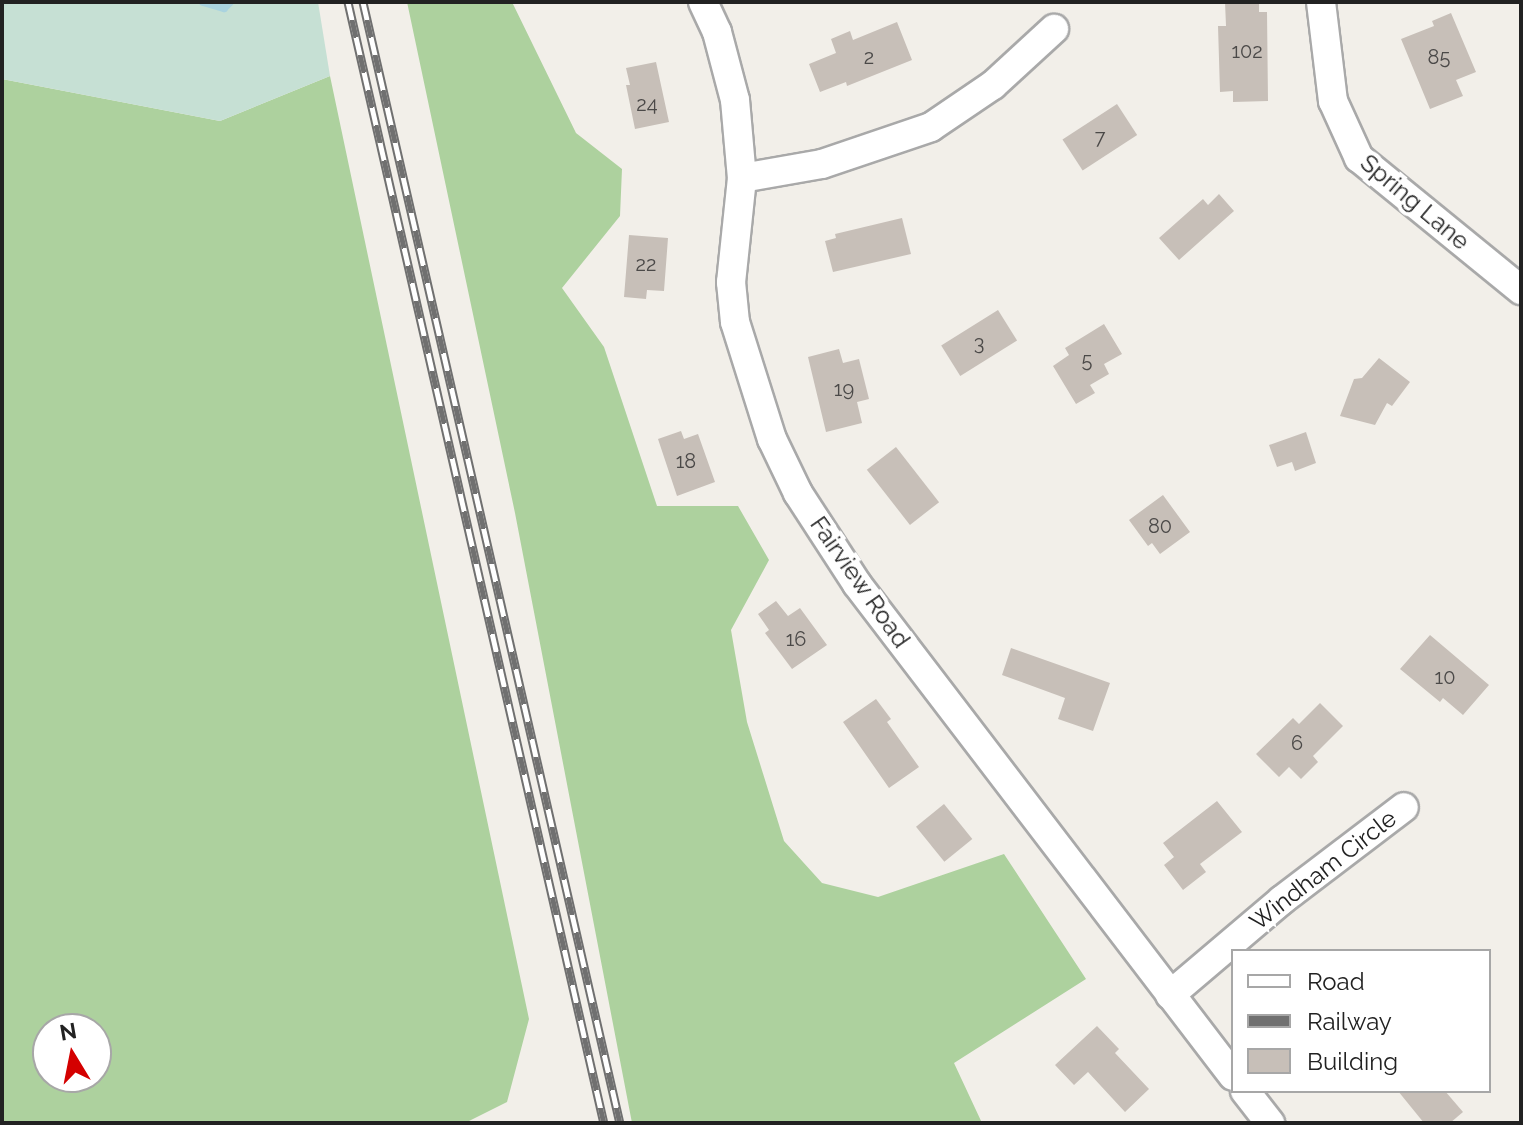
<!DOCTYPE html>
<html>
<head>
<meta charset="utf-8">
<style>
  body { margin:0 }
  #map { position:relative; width:1523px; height:1125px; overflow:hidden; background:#f2efe9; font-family:Raleway,sans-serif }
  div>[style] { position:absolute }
  .forest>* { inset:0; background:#add19e }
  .wetland>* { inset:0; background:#c6e0d4 }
  .stream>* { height:8px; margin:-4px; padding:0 4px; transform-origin:4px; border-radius:4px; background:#aad3df }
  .building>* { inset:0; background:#c7bfb8; transform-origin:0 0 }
  .roads { filter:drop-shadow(2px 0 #a9a9a9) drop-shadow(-2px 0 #a9a9a9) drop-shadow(0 2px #a9a9a9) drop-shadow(0 -2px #a9a9a9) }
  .street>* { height:28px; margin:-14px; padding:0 14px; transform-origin:14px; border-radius:14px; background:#fff }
  .rail>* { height:9px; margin-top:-4.5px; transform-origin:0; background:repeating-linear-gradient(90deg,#fff 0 18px,#707070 0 36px); box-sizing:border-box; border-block:2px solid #707070 }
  span { translate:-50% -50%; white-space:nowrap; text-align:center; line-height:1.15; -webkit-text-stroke:8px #fff; paint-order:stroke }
  .number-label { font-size:20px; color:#4b4948 }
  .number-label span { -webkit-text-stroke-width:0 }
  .street-label { font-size:24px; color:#222 }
  .frame { position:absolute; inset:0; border:4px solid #222; pointer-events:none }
  .legend { position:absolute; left:1231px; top:949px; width:260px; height:144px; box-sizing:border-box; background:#fff; border:2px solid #a7a7a7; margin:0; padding:10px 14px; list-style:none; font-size:24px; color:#222 }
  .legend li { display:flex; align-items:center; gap:16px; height:40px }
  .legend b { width:40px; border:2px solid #a7a7a7 }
  .north { position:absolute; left:32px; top:1013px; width:80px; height:80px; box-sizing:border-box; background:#fff; border:2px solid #a7a7a7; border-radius:50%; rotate:350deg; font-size:22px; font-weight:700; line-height:32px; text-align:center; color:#222 }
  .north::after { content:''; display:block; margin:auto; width:28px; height:36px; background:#d40000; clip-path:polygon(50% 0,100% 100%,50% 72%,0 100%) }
</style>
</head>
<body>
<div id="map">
  <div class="forest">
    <i style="clip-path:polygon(407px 2px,512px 2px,576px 133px,622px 169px,620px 216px,562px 288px,604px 347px,657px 506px,738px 506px,769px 560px,731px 630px,747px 722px,784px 841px,822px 883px,878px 897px,1004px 854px,1086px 979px,954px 1063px,982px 1123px,632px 1123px,515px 513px)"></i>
    <i style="clip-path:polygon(evenodd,330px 76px,529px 1019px,507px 1102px,465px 1123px,2px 1123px,2px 79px,220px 121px,330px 76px,48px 1029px,96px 1029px,96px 1077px,48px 1077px,48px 1029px)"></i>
  </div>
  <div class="wetland">
    <i style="clip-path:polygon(2px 2px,318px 2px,330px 76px,220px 121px,2px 79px)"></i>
  </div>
  <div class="stream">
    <i style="left:203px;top:2px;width:22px;rotate:16deg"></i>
    <i style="left:224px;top:8px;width:8px;rotate:-45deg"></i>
  </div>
  <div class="building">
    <i style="clip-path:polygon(1225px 2px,1259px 2px,1259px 12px,1267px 12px,1268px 101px,1233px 102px,1233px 91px,1220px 92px,1218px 26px,1226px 26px)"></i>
    <i style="clip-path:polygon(1451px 13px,1476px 72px,1456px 80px,1463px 96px,1430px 109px,1401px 39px,1434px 26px,1432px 21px)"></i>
    <i style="clip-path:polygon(897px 22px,912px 60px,847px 86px,846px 82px,820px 92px,809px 64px,836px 53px,831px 39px,850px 31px,853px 40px)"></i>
    <i style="clip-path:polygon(656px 62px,669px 122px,635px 129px,626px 85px,630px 85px,626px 68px)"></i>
    <i style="left:1117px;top:104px;width:37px;height:65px;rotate:57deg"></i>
    <i style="clip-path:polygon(1219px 194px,1234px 211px,1179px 260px,1159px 238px,1203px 199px,1208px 205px)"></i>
    <i style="clip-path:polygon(902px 218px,911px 254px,833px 272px,825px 241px,836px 238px,835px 234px)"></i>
    <i style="clip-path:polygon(629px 235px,668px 238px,664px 291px,647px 290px,646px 299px,624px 297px)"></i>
    <i style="left:998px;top:310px;width:36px;height:67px;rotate:58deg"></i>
    <i style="clip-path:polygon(1104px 324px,1122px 354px,1104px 364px,1109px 374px,1090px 385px,1095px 393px,1076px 404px,1053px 366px,1069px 355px,1065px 348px)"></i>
    <i style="clip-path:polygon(839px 349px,843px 363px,859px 359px,869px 399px,857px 402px,862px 423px,826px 432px,808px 357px)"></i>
    <i style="clip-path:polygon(1379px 358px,1410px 382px,1392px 406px,1387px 403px,1375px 425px,1340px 416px,1354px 379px,1362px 378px)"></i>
    <i style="clip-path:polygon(681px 431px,684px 439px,698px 434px,715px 482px,677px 496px,658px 439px)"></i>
    <i style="clip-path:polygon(1306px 432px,1316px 463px,1295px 471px,1292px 462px,1277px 467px,1269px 445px)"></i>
    <i style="left:896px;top:447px;width:70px;height:37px;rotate:52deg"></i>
    <i style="clip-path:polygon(1163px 495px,1190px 532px,1160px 554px,1152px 543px,1148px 546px,1129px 520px)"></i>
    <i style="clip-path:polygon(776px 601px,788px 616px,800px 608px,827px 645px,792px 669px,765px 633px,769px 630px,758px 614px)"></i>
    <i style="clip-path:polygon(1430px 635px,1489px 685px,1463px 715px,1443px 698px,1440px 702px,1400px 669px)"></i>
    <i style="clip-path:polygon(1011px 648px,1110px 683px,1093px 731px,1058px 719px,1065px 698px,1002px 675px)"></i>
    <i style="clip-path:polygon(876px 699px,891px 719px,887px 722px,919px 767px,889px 788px,843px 722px)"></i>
    <i style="clip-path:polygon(1320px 703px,1343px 726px,1313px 756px,1318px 762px,1301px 779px,1289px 767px,1279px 777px,1256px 754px,1293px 718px,1299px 724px)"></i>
    <i style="clip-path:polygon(1217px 801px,1242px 832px,1200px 864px,1206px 872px,1183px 890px,1164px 865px,1174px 857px,1163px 843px)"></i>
    <i style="left:944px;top:804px;width:45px;height:36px;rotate:51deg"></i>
    <i style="clip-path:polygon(1097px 1026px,1119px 1049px,1115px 1053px,1149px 1089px,1125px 1112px,1088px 1072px,1074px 1085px,1055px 1065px)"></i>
    <i style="clip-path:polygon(1398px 1091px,1445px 1091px,1463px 1112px,1450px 1123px,1424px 1123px)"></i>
  </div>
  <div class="roads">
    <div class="street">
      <i style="left:703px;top:2px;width:33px;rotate:65deg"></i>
      <i style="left:717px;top:32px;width:70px;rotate:75.2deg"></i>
      <i style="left:735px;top:100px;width:78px;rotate:84.9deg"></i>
      <i style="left:742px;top:178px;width:105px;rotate:96deg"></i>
      <i style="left:731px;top:282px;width:40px;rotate:84.3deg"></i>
      <i style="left:735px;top:322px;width:123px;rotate:72.5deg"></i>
      <i style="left:772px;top:439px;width:60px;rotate:64.3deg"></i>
      <i style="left:798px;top:493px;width:108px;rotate:57deg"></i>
      <i style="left:857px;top:584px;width:619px;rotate:52.61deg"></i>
      <i style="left:1321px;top:2px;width:100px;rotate:83.1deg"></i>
      <i style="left:1333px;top:101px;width:63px;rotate:65.5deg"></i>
      <i style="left:1359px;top:158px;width:209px;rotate:39.2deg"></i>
      <i style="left:742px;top:178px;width:81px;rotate:-9.9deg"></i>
      <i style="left:822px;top:164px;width:115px;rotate:-18.7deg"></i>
      <i style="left:931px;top:127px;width:75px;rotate:-34.1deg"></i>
      <i style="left:993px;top:85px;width:83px;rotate:-42.6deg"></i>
      <i style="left:1170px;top:995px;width:147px;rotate:-40.3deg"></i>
      <i style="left:1282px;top:900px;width:153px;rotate:-37.3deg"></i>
      <i style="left:1245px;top:1091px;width:41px;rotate:52deg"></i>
    </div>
  </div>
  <div class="rail">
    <i style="left:348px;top:2px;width:1150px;rotate:77.14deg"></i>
    <i style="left:363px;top:2px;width:1150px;rotate:77.09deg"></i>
  </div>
  <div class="number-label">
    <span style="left:1247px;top:51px">102</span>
    <span style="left:869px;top:57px">2</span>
    <span style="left:1439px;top:57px">85</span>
    <span style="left:647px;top:104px">24</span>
    <span style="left:1100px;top:137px">7</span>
    <span style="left:646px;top:264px">22</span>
    <span style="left:979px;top:343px">3</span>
    <span style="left:1087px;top:360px">5</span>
    <span style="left:844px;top:389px">19</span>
    <span style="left:686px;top:461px">18</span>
    <span style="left:1160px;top:526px">80</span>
    <span style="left:796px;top:639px">16</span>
    <span style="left:1445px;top:677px">10</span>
    <span style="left:1297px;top:743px">6</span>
  </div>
  <div class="street-label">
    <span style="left:1415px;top:202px;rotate:40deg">Spring Lane</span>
    <span style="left:860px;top:582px;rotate:55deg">Fairview Road</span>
    <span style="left:1323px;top:870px;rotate:-38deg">Windham Circle</span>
  </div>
  <div class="frame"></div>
  <ul class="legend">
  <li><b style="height:10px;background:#fff"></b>Road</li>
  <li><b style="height:10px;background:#707070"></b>Railway</li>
  <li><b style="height:22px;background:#c7bfb8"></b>Building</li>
  </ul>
  <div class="north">N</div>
</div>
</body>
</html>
